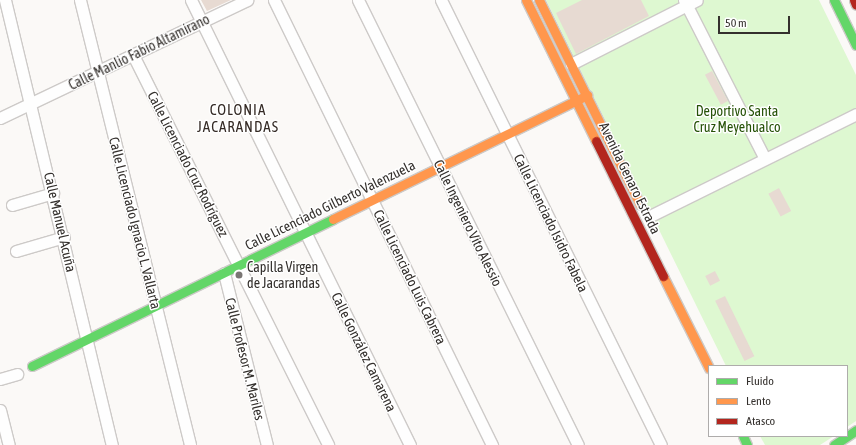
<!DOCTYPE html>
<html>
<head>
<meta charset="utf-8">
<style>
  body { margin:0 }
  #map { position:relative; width:856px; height:445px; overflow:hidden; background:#fbf9f7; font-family:"Asap Condensed",sans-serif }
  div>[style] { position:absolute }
  .green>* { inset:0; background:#def8d1 }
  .building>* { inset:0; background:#e7dad2; transform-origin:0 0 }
  .roads { filter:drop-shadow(1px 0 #cdcac8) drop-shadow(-1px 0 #cdcac8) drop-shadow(0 1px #cdcac8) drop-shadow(0 -1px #cdcac8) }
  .street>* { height:11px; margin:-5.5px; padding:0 5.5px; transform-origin:5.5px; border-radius:5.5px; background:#fefefe }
  .fast>* { height:9px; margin:-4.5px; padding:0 4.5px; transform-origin:4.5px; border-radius:4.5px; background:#63d668 }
  .slow>* { height:9px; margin:-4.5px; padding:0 4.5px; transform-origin:4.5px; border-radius:4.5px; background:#ff974d }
  .jam>* { height:9px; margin:-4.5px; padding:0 4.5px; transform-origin:4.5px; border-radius:4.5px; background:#b3261e }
  .dots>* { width:11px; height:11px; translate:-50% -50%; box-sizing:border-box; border:2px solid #fff; border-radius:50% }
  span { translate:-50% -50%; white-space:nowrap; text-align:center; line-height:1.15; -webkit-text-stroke:3px #fff; paint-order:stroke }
  .street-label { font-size:14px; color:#34302d }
  .park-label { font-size:14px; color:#265207 }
  .poi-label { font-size:14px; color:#34302d }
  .left { translate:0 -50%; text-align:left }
  .neighbourhood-label { font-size:15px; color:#342a25; letter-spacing:1px }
  .legend { position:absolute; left:708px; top:365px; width:140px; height:72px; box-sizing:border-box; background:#fff; border:1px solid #aeacab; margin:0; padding:5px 7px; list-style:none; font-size:12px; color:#34302d }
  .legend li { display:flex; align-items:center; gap:8px; height:20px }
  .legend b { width:20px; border:1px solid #aeacab }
  .scale { position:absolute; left:718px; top:16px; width:72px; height:18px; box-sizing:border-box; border:2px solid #34302d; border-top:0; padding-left:5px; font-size:12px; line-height:14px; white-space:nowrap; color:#34302d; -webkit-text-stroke:3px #fff; paint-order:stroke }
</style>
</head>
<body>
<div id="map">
  <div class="green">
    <i style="clip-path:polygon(546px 0,819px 0,856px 75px,856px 421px,847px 427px,847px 366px,726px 366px)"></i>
    <i style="clip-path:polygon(760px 436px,834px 436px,820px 445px,765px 445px)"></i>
  </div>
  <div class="building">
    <i style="clip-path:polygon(201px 0,231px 0,207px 11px)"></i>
    <i style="clip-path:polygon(582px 0,641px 0,649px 16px,576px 54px,556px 13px)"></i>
    <i style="left:712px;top:71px;width:34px;height:8px;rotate:62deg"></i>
    <i style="left:779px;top:188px;width:26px;height:12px;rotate:62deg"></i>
    <i style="left:715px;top:271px;width:11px;height:11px;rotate:63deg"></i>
    <i style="left:725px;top:296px;width:67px;height:11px;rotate:64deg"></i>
  </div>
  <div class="roads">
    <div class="street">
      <i style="left:5px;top:0;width:458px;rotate:76.5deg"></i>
      <i style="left:80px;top:0;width:458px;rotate:76.1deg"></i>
      <i style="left:191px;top:0;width:496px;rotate:63.8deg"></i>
      <i style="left:274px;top:0;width:496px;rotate:63.9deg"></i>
      <i style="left:358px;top:0;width:496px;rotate:63.7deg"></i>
      <i style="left:441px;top:0;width:496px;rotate:63.7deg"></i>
      <i style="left:684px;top:0;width:178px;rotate:63deg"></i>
      <i style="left:133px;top:55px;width:436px;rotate:63.4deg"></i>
      <i style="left:571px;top:64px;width:141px;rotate:-26.9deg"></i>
      <i style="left:0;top:118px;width:274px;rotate:-25.5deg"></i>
      <i style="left:12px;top:205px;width:43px;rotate:-16.3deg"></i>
      <i style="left:652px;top:215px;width:228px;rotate:-26.3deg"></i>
      <i style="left:16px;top:251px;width:50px;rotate:-16.3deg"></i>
      <i style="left:224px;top:273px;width:177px;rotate:76deg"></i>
      <i style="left:0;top:379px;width:18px;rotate:-16deg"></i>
      <i style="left:0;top:410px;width:36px;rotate:76deg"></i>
    </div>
    <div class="fast">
      <i style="left:834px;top:0;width:50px;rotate:63.9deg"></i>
      <i style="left:32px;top:366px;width:335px;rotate:-26deg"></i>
      <i style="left:743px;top:436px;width:10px;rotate:66deg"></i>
      <i style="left:834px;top:445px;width:27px;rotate:-34deg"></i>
    </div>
    <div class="slow">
      <i style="left:526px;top:0;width:157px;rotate:63.6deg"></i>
      <i style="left:539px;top:0;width:228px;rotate:63.7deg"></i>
      <i style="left:333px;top:219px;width:283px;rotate:-26deg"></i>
      <i style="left:663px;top:276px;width:103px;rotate:63.4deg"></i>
    </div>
    <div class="jam">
      <i style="left:854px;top:0;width:5px;rotate:68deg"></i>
      <i style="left:596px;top:141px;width:151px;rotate:63.6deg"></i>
    </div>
  </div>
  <div class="dots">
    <i style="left:239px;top:275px;background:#7a7674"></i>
  </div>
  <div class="street-label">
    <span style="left:139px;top:52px;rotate:-26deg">Calle Manlio Fabio Altamirano</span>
    <span style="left:188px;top:164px;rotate:63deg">Calle Licenciado Cruz Rodríguez</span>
    <span style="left:630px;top:178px;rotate:64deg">Avenida Genaro Estrada</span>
    <span style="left:330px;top:205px;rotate:-26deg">Calle Licenciado Gilberto Valenzuela</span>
    <span style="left:60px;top:222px;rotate:77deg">Calle Manuel Acuña</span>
    <span style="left:135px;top:223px;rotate:76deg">Calle Licenciado Ignacio L. Vallarta</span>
    <span style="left:468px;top:223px;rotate:64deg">Calle Ingeniero Vito Alessio</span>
    <span style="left:551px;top:223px;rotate:64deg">Calle Licenciado Isidro Fabela</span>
    <span style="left:410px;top:277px;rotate:64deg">Calle Licenciado Luis Cabrera</span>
    <span style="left:364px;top:352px;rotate:64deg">Calle González Camarena</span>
    <span style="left:245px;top:359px;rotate:76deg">Calle Profesor M. Mariles</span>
  </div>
  <div class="park-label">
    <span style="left:737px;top:119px">Deportivo Santa<br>Cruz Meyehualco</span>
  </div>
  <div class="poi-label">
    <span class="left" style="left:247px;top:275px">Capilla Virgen<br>de Jacarandas</span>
  </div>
  <div class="neighbourhood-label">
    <span style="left:238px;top:118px">COLONIA<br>JACARANDAS</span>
  </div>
  <ul class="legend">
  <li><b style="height:5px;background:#63d668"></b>Fluido</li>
  <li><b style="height:5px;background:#ff974d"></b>Lento</li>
  <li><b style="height:5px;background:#b3261e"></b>Atasco</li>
  </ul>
  <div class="scale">50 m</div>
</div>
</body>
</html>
